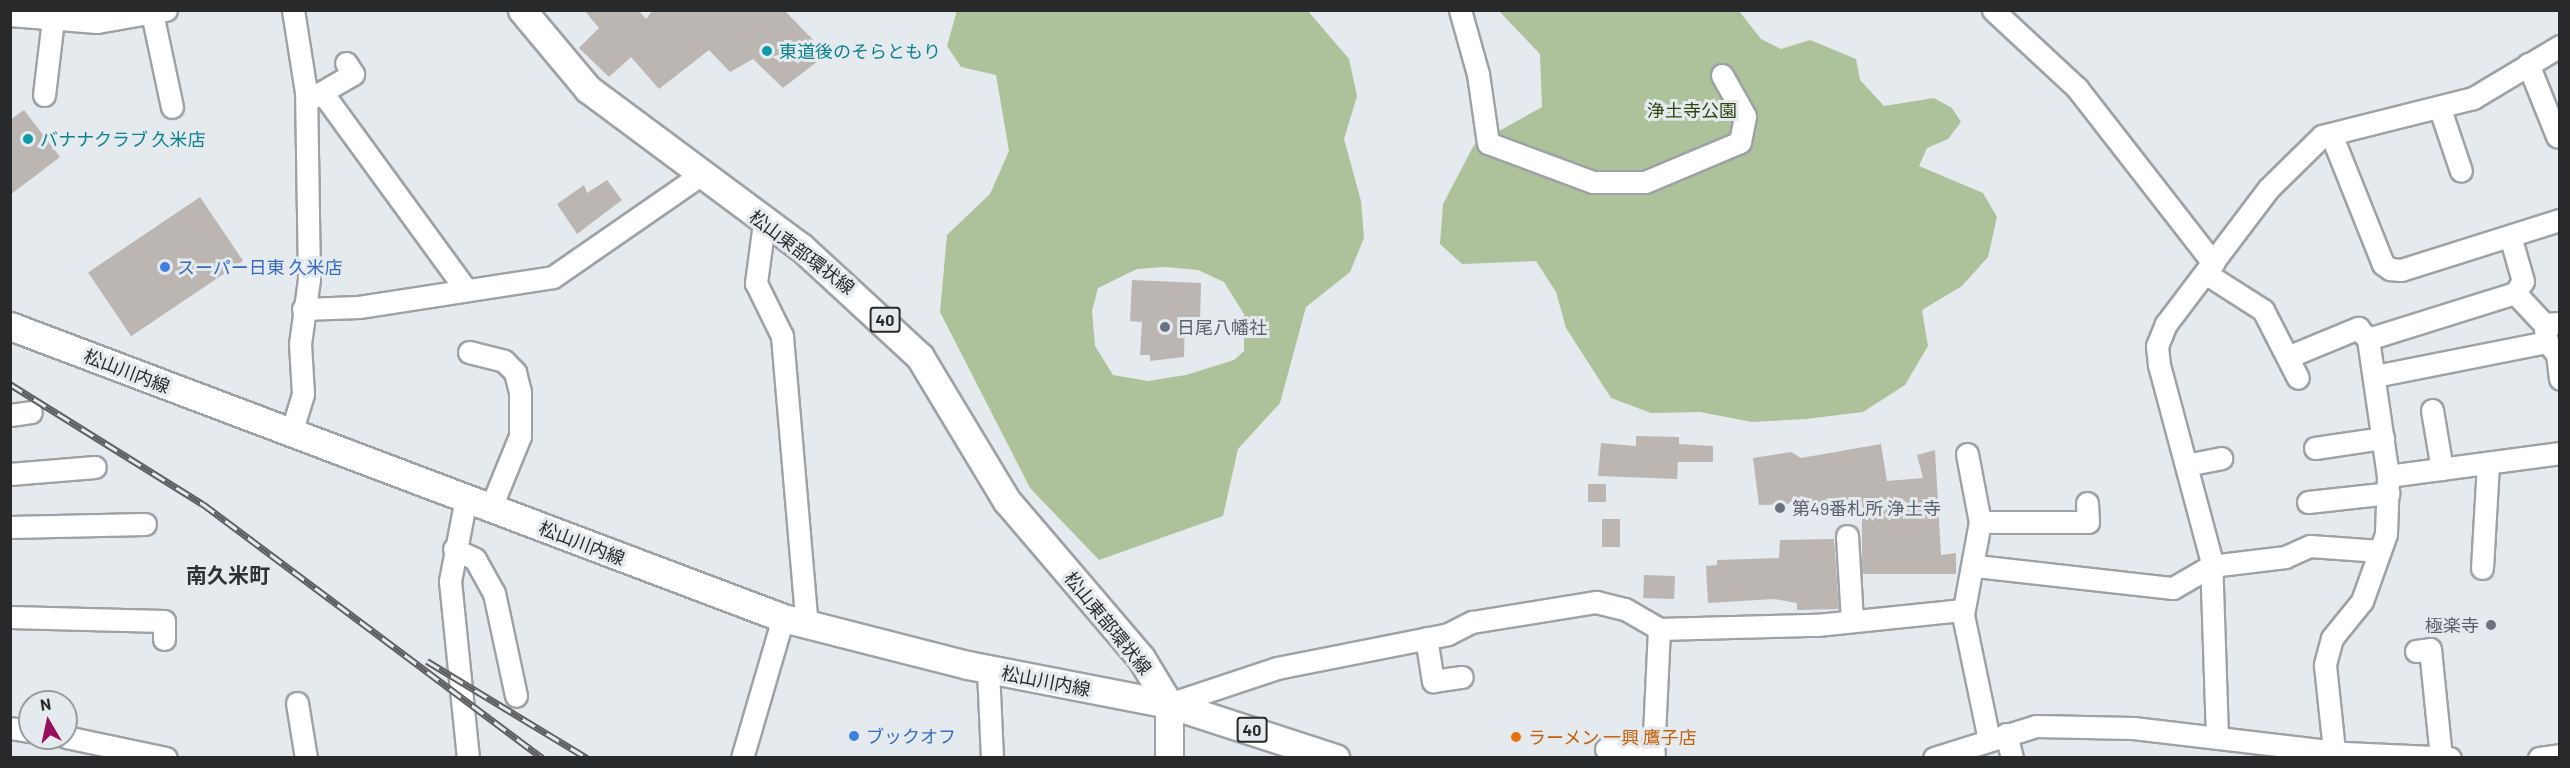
<!DOCTYPE html>
<html>
<head>
<meta charset="utf-8">
<style>
  body { margin:0 }
  #map { position:relative; width:2570px; height:768px; overflow:hidden; background:#e5eaee; font-family:Barlow,"Noto Sans JP",sans-serif }
  div>[style] { position:absolute }
  .green>* { inset:0; background:#adc29a }
  .building>* { inset:0; background:#bbb6b2; transform-origin:0 0 }
  .roads { filter:drop-shadow(2px 0 #9ea2a6) drop-shadow(-2px 0 #9ea2a6) drop-shadow(0 2px #9ea2a6) drop-shadow(0 -2px #9ea2a6) }
  .minor>* { height:21px; margin:-10.5px; padding:0 10.5px; transform-origin:10.5px; border-radius:10.5px; background:#fff }
  .major>* { height:27px; margin:-13.5px; padding:0 13.5px; transform-origin:13.5px; border-radius:13.5px; background:#fff }
  .rail>* { height:7px; margin-top:-3.5px; transform-origin:0; background:repeating-linear-gradient(90deg,#e5eaee 0 14px,#5d5f61 0 28px); box-sizing:border-box; border-block:2px solid #5d5f61 }
  .dots>* { width:16px; height:16px; translate:-50% -50%; box-sizing:border-box; border:3px solid #e5eaee; border-radius:50% }
  span { translate:-50% -50%; white-space:nowrap; text-align:center; line-height:1.15; -webkit-text-stroke:6px #e5eaee; paint-order:stroke }
  .shield-label span { padding:2px 4px; background:#e5eaee; border:2px solid; border-radius:4px; -webkit-text-stroke-width:0 }
  .shield-label { font-size:16px; color:#28292b; font-weight:700 }
  .culture-label { font-size:18px; color:#0d838f }
  .left { translate:0 -50%; text-align:left }
  .park-label { font-size:18px; color:#2e450c }
  .street-label { font-size:18px; color:#28292b }
  .shop-label { font-size:18px; color:#366cbe }
  .worship-label { font-size:18px; color:#5b616d }
  .right { translate:-100% -50%; text-align:right }
  .food-label { font-size:18px; color:#c56008 }
  .quarter-label { font-size:21px; color:#2f3235; font-weight:700 }
  .frame { position:absolute; inset:0; border:12px solid #28292b; pointer-events:none }
  .north { position:absolute; left:18px; top:690px; width:60px; height:60px; box-sizing:border-box; background:#e5eaee; border:2px solid #999da0; border-radius:50%; rotate:351deg; font-size:16px; font-weight:700; line-height:24px; text-align:center; color:#28292b }
  .north::after { content:''; display:block; margin:auto; width:21px; height:27px; background:#9b0f5f; clip-path:polygon(50% 0,100% 100%,50% 72%,0 100%) }
</style>
</head>
<body>
<div id="map">
  <div class="green">
    <i style="clip-path:polygon(evenodd,957px 10px,1308px 11px,1349px 59px,1357px 96px,1344px 139px,1361px 201px,1364px 238px,1350px 272px,1306px 307px,1280px 403px,1238px 449px,1223px 516px,1099px 560px,1030px 488px,940px 312px,947px 235px,990px 194px,1009px 151px,996px 75px,961px 67px,947px 46px,957px 10px,1165px 267px,1198px 270px,1224px 282px,1244px 314px,1244px 351px,1234px 360px,1186px 375px,1148px 381px,1113px 375px,1095px 346px,1092px 311px,1098px 288px,1137px 269px,1165px 267px)"></i>
    <i style="clip-path:polygon(1498px 10px,1739px 11px,1761px 39px,1781px 49px,1810px 40px,1856px 59px,1860px 80px,1884px 106px,1934px 98px,1952px 108px,1961px 122px,1948px 139px,1927px 148px,1919px 166px,1983px 193px,1997px 217px,1988px 257px,1962px 286px,1922px 310px,1928px 346px,1905px 385px,1863px 412px,1806px 419px,1752px 422px,1700px 412px,1651px 413px,1611px 398px,1566px 328px,1556px 292px,1536px 261px,1462px 264px,1440px 244px,1443px 204px,1474px 145px,1542px 107px,1540px 54px)"></i>
  </div>
  <div class="building">
    <i style="clip-path:polygon(584px 10px,638px 10px,646px 19px,653px 10px,784px 10px,827px 54px,783px 88px,753px 59px,730px 72px,709px 50px,659px 89px,631px 57px,609px 77px,579px 48px,599px 28px)"></i>
    <i style="clip-path:polygon(24px 110px,60px 157px,10px 195px,10px 120px)"></i>
    <i style="clip-path:polygon(607px 180px,622px 200px,577px 234px,557px 204px,584px 185px,587px 193px)"></i>
    <i style="left:200px;top:197px;width:77px;height:135px;rotate:56deg"></i>
    <i style="clip-path:polygon(1132px 280px,1201px 283px,1200px 324px,1185px 323px,1184px 357px,1150px 361px,1150px 355px,1140px 355px,1142px 322px,1130px 321px)"></i>
    <i style="clip-path:polygon(1636px 436px,1679px 437px,1679px 444px,1713px 446px,1713px 462px,1678px 462px,1677px 479px,1598px 476px,1601px 443px,1636px 446px)"></i>
    <i style="clip-path:polygon(1881px 444px,1887px 481px,1923px 478px,1917px 455px,1935px 450px,1941px 555px,1956px 553px,1956px 574px,1862px 574px,1862px 501px,1759px 505px,1753px 458px,1791px 452px,1801px 458px)"></i>
    <i style="left:1588px;top:484px;width:18px;height:18px"></i>
    <i style="left:1620px;top:519px;width:28px;height:18px;rotate:90deg"></i>
    <i style="clip-path:polygon(1834px 539px,1839px 609px,1797px 610px,1797px 603px,1774px 599px,1708px 603px,1706px 566px,1717px 565px,1717px 560px,1779px 558px,1780px 540px)"></i>
    <i style="left:1644px;top:575px;width:31px;height:23px;rotate:2deg"></i>
  </div>
  <div class="roads">
    <div class="minor">
      <i style="left:1460px;top:10px;width:66px;rotate:74.3deg"></i>
      <i style="left:1478px;top:74px;width:70px;rotate:81.8deg"></i>
      <i style="left:1488px;top:143px;width:112px;rotate:20.4deg"></i>
      <i style="left:1593px;top:182px;width:52px"></i>
      <i style="left:1645px;top:182px;width:103px;rotate:-22.8deg"></i>
      <i style="left:1740px;top:142px;width:26px;rotate:-79deg"></i>
      <i style="left:1745px;top:116px;width:47px;rotate:-119.3deg"></i>
      <i style="left:1993px;top:10px;width:115px;rotate:42.9deg"></i>
      <i style="left:2077px;top:88px;width:222px;rotate:52.1deg"></i>
      <i style="left:152px;top:13px;width:96px;rotate:78deg"></i>
      <i style="left:10px;top:15px;width:87px;rotate:4.6deg"></i>
      <i style="left:97px;top:22px;width:70px;rotate:-9.9deg"></i>
      <i style="left:2528px;top:64px;width:78px;rotate:68.1deg"></i>
      <i style="left:44px;top:95px;width:76px;rotate:-83.2deg"></i>
      <i style="left:324px;top:95px;width:241px;rotate:53.9deg"></i>
      <i style="left:310px;top:99px;width:50px;rotate:-30.2deg"></i>
      <i style="left:353px;top:74px;width:13px;rotate:-122deg"></i>
      <i style="left:2440px;top:109px;width:65px;rotate:71.3deg"></i>
      <i style="left:2331px;top:134px;width:140px;rotate:68.2deg"></i>
      <i style="left:2383px;top:264px;width:9px;rotate:36deg"></i>
      <i style="left:2390px;top:269px;width:11px;rotate:5deg"></i>
      <i style="left:2401px;top:270px;width:167px;rotate:-17.5deg"></i>
      <i style="left:764px;top:223px;width:61px;rotate:97.6deg"></i>
      <i style="left:756px;top:283px;width:59px;rotate:63.9deg"></i>
      <i style="left:782px;top:336px;width:291px;rotate:85.1deg"></i>
      <i style="left:2205px;top:273px;width:69px;rotate:32.5deg"></i>
      <i style="left:2263px;top:310px;width:76px;rotate:62.8deg"></i>
      <i style="left:2515px;top:293px;width:42px;rotate:46.9deg"></i>
      <i style="left:303px;top:309px;width:56px;rotate:-2deg"></i>
      <i style="left:359px;top:307px;width:196px;rotate:-8.8deg"></i>
      <i style="left:553px;top:277px;width:178px;rotate:-34.7deg"></i>
      <i style="left:2368px;top:339px;width:154px;rotate:-17.4deg"></i>
      <i style="left:2515px;top:293px;width:14px;rotate:-56deg"></i>
      <i style="left:2523px;top:281px;width:47px;rotate:-106.1deg"></i>
      <i style="left:2547px;top:342px;width:16px;rotate:50deg"></i>
      <i style="left:2557px;top:354px;width:25px;rotate:83deg"></i>
      <i style="left:469px;top:352px;width:36px;rotate:14deg"></i>
      <i style="left:504px;top:361px;width:16px;rotate:45deg"></i>
      <i style="left:515px;top:372px;width:21px;rotate:76deg"></i>
      <i style="left:520px;top:392px;width:44px;rotate:90deg"></i>
      <i style="left:520px;top:436px;width:77px;rotate:112.2deg"></i>
      <i style="left:2290px;top:356px;width:74px;rotate:-22.4deg"></i>
      <i style="left:2358px;top:328px;width:15px;rotate:48deg"></i>
      <i style="left:2368px;top:339px;width:138px;rotate:81.7deg"></i>
      <i style="left:2388px;top:476px;width:58px;rotate:92deg"></i>
      <i style="left:2386px;top:534px;width:71px;rotate:109.7deg"></i>
      <i style="left:2362px;top:601px;width:48px;rotate:129deg"></i>
      <i style="left:2332px;top:638px;width:28px;rotate:105deg"></i>
      <i style="left:2325px;top:665px;width:86px;rotate:84deg"></i>
      <i style="left:2375px;top:376px;width:175px;rotate:-11.2deg"></i>
      <i style="left:2547px;top:342px;width:18px;rotate:-99deg"></i>
      <i style="left:2544px;top:324px;width:16px;rotate:-4deg"></i>
      <i style="left:2432px;top:410px;width:60px;rotate:80.4deg"></i>
      <i style="left:10px;top:415px;width:21px;rotate:-8deg"></i>
      <i style="left:291px;top:433px;width:41px;rotate:-72.9deg"></i>
      <i style="left:303px;top:394px;width:50px;rotate:-93.4deg"></i>
      <i style="left:300px;top:344px;width:66px;rotate:-82.1deg"></i>
      <i style="left:309px;top:279px;width:187px;rotate:-90.9deg"></i>
      <i style="left:306px;top:92px;width:83px;rotate:-99deg"></i>
      <i style="left:2315px;top:448px;width:69px;rotate:-8.4deg"></i>
      <i style="left:1967px;top:454px;width:69px;rotate:79.2deg"></i>
      <i style="left:1980px;top:522px;width:95px;rotate:100.4deg"></i>
      <i style="left:1963px;top:615px;width:127px;rotate:78.2deg"></i>
      <i style="left:2186px;top:465px;width:36px;rotate:-11deg"></i>
      <i style="left:10px;top:474px;width:85px;rotate:-4.7deg"></i>
      <i style="left:2388px;top:476px;width:174px;rotate:-7.6deg"></i>
      <i style="left:466px;top:498px;width:85px;rotate:100.9deg"></i>
      <i style="left:450px;top:581px;width:178px;rotate:84.2deg"></i>
      <i style="left:2308px;top:502px;width:81px;rotate:-6.3deg"></i>
      <i style="left:1980px;top:522px;width:108px"></i>
      <i style="left:2088px;top:522px;width:19px;rotate:-93deg"></i>
      <i style="left:10px;top:527px;width:135px;rotate:-1.3deg"></i>
      <i style="left:1847px;top:536px;width:85px;rotate:86.6deg"></i>
      <i style="left:454px;top:549px;width:23px;rotate:25deg"></i>
      <i style="left:475px;top:559px;width:39px;rotate:61deg"></i>
      <i style="left:494px;top:593px;width:105px;rotate:77.9deg"></i>
      <i style="left:1976px;top:566px;width:198px;rotate:6.4deg"></i>
      <i style="left:2173px;top:588px;width:44px;rotate:-30.1deg"></i>
      <i style="left:2211px;top:566px;width:75px;rotate:-6.9deg"></i>
      <i style="left:2285px;top:557px;width:27px;rotate:-24deg"></i>
      <i style="left:2310px;top:546px;width:70px;rotate:4.1deg"></i>
      <i style="left:2482px;top:568px;width:105px;rotate:-86.7deg"></i>
      <i style="left:10px;top:617px;width:154px;rotate:1.5deg"></i>
      <i style="left:164px;top:621px;width:18px;rotate:90deg"></i>
      <i style="left:1659px;top:629px;width:158px;rotate:-1.5deg"></i>
      <i style="left:1817px;top:625px;width:147px;rotate:-5.9deg"></i>
      <i style="left:1426px;top:638px;width:44px;rotate:80.8deg"></i>
      <i style="left:1433px;top:681px;width:29px;rotate:-8deg"></i>
      <i style="left:2416px;top:651px;width:14px;rotate:-8deg"></i>
      <i style="left:2430px;top:649px;width:109px;rotate:84.2deg"></i>
      <i style="left:988px;top:670px;width:88px;rotate:87.4deg"></i>
      <i style="left:297px;top:703px;width:56px;rotate:80.7deg"></i>
      <i style="left:1169px;top:704px;width:114px;rotate:-18.4deg"></i>
      <i style="left:1277px;top:668px;width:174px;rotate:-11.2deg"></i>
      <i style="left:1448px;top:634px;width:27px;rotate:-27deg"></i>
      <i style="left:1472px;top:622px;width:126px;rotate:-9.2deg"></i>
      <i style="left:1596px;top:602px;width:30px;rotate:14deg"></i>
      <i style="left:1625px;top:609px;width:39px;rotate:30deg"></i>
      <i style="left:1659px;top:629px;width:129px;rotate:92.7deg"></i>
      <i style="left:10px;top:728px;width:20px;rotate:9deg"></i>
      <i style="left:2006px;top:734px;width:25px;rotate:76deg"></i>
      <i style="left:66px;top:737px;width:102px;rotate:11.9deg"></i>
      <i style="left:2217px;top:737px;width:178px;rotate:-91.9deg"></i>
      <i style="left:2211px;top:559px;width:201px;rotate:-105deg"></i>
      <i style="left:2159px;top:365px;width:19px;rotate:-96deg"></i>
      <i style="left:2157px;top:346px;width:24px;rotate:-68deg"></i>
      <i style="left:2166px;top:324px;width:169px;rotate:-52.9deg"></i>
      <i style="left:2268px;top:189px;width:76px;rotate:-44.5deg"></i>
      <i style="left:2322px;top:136px;width:156px;rotate:-14.1deg"></i>
      <i style="left:2473px;top:98px;width:101px;rotate:-30.9deg"></i>
      <i style="left:1606px;top:749px;width:48px;rotate:4.8deg"></i>
      <i style="left:742px;top:758px;width:146px;rotate:-73.7deg"></i>
      <i style="left:1934px;top:758px;width:107px;rotate:-17.4deg"></i>
      <i style="left:2036px;top:726px;width:97px;rotate:1.2deg"></i>
      <i style="left:2133px;top:728px;width:213px;rotate:6.7deg"></i>
      <i style="left:2345px;top:753px;width:105px;rotate:2.7deg"></i>
      <i style="left:2539px;top:758px;width:21px;rotate:-8deg"></i>
    </div>
    <div class="major">
      <i style="left:522px;top:10px;width:103px;rotate:50.1deg"></i>
      <i style="left:588px;top:89px;width:265px;rotate:36.6deg"></i>
      <i style="left:801px;top:247px;width:162px;rotate:42.7deg"></i>
      <i style="left:920px;top:357px;width:168px;rotate:58.9deg"></i>
      <i style="left:1007px;top:501px;width:206px;rotate:49.5deg"></i>
      <i style="left:1141px;top:658px;width:54px;rotate:58.7deg"></i>
      <i style="left:1169px;top:704px;width:54px;rotate:90deg"></i>
      <i style="left:10px;top:326px;width:826px;rotate:20.69deg"></i>
      <i style="left:783px;top:618px;width:191px;rotate:14.3deg"></i>
      <i style="left:968px;top:665px;width:205px;rotate:11deg"></i>
      <i style="left:1169px;top:704px;width:175px;rotate:18deg"></i>
    </div>
  </div>
  <div class="rail">
    <i style="left:10px;top:384px;width:227px;rotate:31.9deg"></i>
    <i style="left:203px;top:504px;width:424px;rotate:36.8deg"></i>
    <i style="left:427px;top:661px;width:187px;rotate:31.2deg"></i>
  </div>
  <div class="dots">
    <i style="left:767px;top:51px;background:#0f9aa8"></i>
    <i style="left:28px;top:139px;background:#0f9aa8"></i>
    <i style="left:165px;top:267px;background:#3f7fe0"></i>
    <i style="left:1165px;top:327px;background:#6b7280"></i>
    <i style="left:1780px;top:508px;background:#6b7280"></i>
    <i style="left:2491px;top:625px;background:#6b7280"></i>
    <i style="left:854px;top:736px;background:#3f7fe0"></i>
    <i style="left:1516px;top:737px;background:#e8710a"></i>
  </div>
  <div class="shield-label">
    <span style="left:885px;top:320px">40</span>
    <span style="left:1252px;top:730px">40</span>
  </div>
  <div class="culture-label">
    <span class="left" style="left:779px;top:51px">東道後のそらともり</span>
    <span class="left" style="left:40px;top:139px">バナナクラブ 久米店</span>
  </div>
  <div class="park-label">
    <span style="left:1692px;top:110px">浄土寺公園</span>
  </div>
  <div class="street-label">
    <span style="left:802px;top:252px;rotate:37deg">松山東部環状線</span>
    <span style="left:127px;top:371px;rotate:21deg">松山川内線</span>
    <span style="left:582px;top:543px;rotate:21deg">松山川内線</span>
    <span style="left:1108px;top:623px;rotate:51deg">松山東部環状線</span>
    <span style="left:1046px;top:681px;rotate:11deg">松山川内線</span>
  </div>
  <div class="shop-label">
    <span class="left" style="left:177px;top:267px">スーパー日東 久米店</span>
    <span class="left" style="left:866px;top:736px">ブックオフ</span>
  </div>
  <div class="worship-label">
    <span class="left" style="left:1177px;top:327px">日尾八幡社</span>
    <span class="left" style="left:1792px;top:508px">第49番札所 浄土寺</span>
    <span class="right" style="left:2479px;top:625px">極楽寺</span>
  </div>
  <div class="food-label">
    <span class="left" style="left:1528px;top:737px">ラーメン 一興 鷹子店</span>
  </div>
  <div class="quarter-label">
    <span style="left:228px;top:575px">南久米町</span>
  </div>
  <div class="frame"></div>
  <div class="north">N</div>
</div>
</body>
</html>
